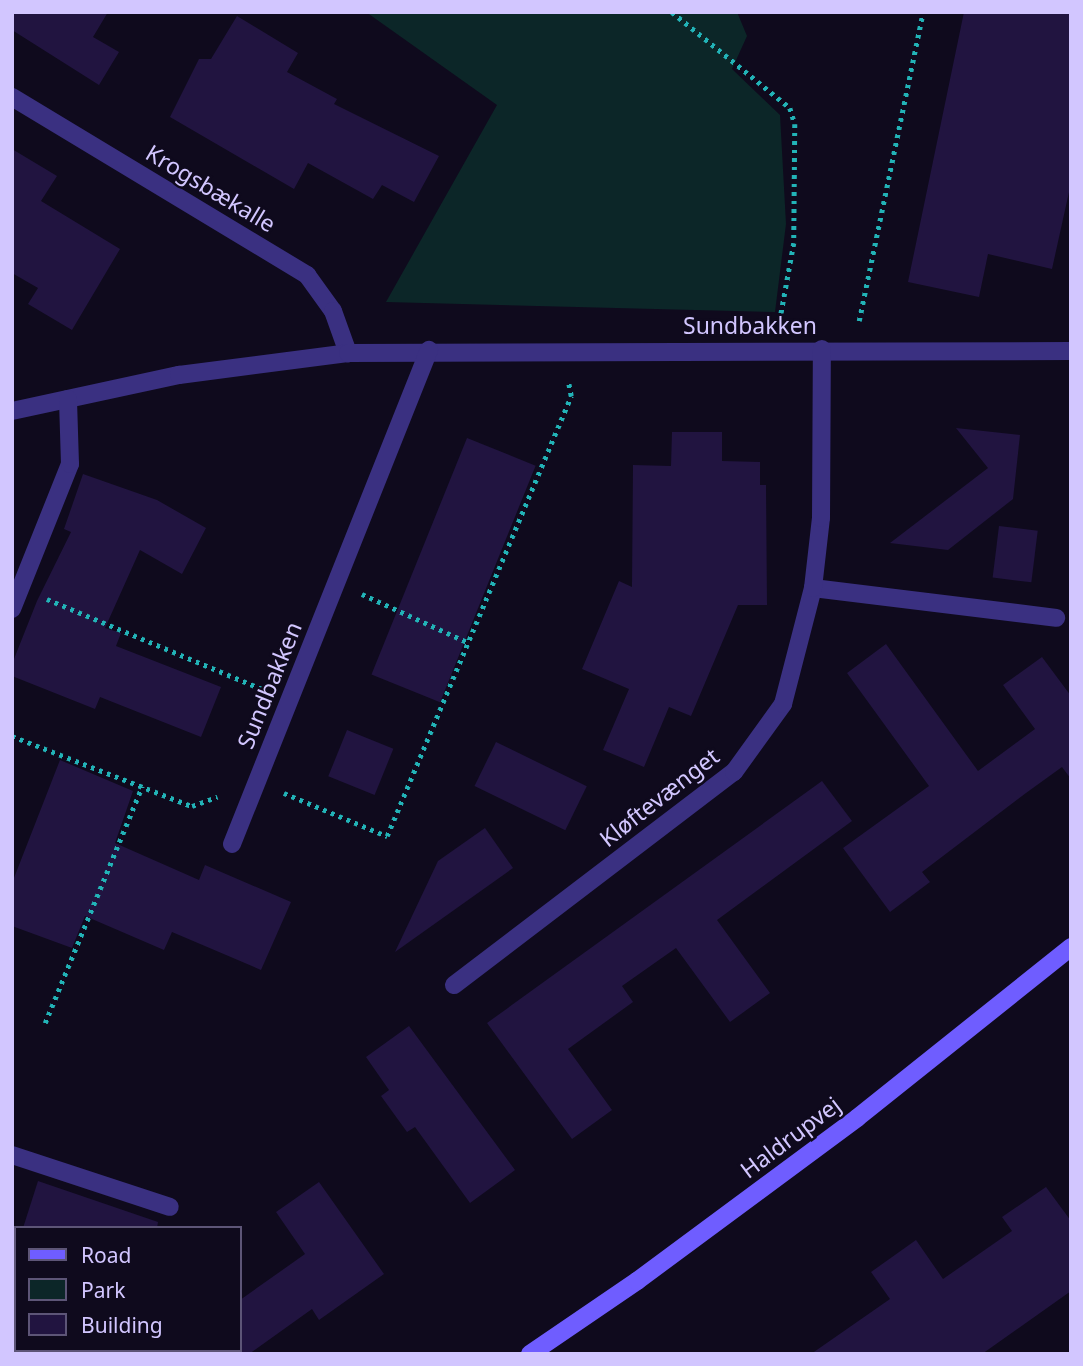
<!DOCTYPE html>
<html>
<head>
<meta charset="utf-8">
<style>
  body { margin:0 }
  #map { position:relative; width:1083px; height:1366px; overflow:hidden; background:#0f0a1d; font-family:"Noto Sans",sans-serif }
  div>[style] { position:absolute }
  .green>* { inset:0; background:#0c2628 }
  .building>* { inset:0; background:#211440; transform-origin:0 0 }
  .path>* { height:4.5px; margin-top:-2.25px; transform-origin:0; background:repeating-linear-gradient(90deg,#22b3b7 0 3.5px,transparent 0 8.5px) }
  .street>* { height:18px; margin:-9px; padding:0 9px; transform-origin:9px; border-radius:9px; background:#3a3081 }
  .secondary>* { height:18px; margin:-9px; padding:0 9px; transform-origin:9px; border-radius:9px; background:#6f5dff }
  span { translate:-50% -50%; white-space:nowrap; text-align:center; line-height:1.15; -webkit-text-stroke:5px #0f0a1d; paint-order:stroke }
  .street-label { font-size:23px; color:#d2c6ff }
  .frame { position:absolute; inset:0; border:14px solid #d2c6ff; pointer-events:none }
  .legend { position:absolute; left:14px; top:1226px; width:228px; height:126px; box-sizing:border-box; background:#0f0a1d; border:2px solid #5d5577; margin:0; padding:9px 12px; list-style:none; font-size:21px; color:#d2c6ff }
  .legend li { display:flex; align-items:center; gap:14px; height:35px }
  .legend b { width:35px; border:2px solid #5d5577 }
</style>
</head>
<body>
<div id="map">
  <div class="green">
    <i style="clip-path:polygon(366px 12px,737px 12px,747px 36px,732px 69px,780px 115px,786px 224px,775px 312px,386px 302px,497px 105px)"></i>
  </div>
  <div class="building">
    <i style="clip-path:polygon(12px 12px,108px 12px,93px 37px,119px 52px,99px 85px,12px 30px)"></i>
    <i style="clip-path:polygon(964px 12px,1071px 12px,1071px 183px,1052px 269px,988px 254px,979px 297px,908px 282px)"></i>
    <i style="clip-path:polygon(237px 16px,298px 53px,287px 72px,337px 99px,334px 104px,439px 156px,414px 202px,382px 185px,373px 199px,308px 163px,294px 189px,170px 117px,199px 59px,211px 59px)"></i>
    <i style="clip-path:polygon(12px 149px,57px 176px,41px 201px,120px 249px,72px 330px,28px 304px,38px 288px,12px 273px)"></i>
    <i style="clip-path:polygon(956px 428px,1020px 435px,1013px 499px,948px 550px,890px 543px,988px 468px)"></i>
    <i style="clip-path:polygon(672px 432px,722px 432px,722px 461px,760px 462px,760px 485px,766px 485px,767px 605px,738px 605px,691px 716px,669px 707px,644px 767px,603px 750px,629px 689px,582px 669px,619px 581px,632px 587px,633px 465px,671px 466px)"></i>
    <i style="left:467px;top:438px;width:74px;height:255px;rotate:22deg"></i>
    <i style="clip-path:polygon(83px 474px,157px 500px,206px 528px,182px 574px,140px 550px,105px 628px,121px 633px,116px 646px,221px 687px,201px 737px,100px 697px,95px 709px,12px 676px,12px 664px,37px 601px,71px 532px,64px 529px)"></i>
    <i style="left:999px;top:526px;width:39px;height:52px;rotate:7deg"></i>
    <i style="clip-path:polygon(886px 644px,978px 771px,1035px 729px,1003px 685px,1042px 657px,1071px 696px,1071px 779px,1062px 767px,1026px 793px,922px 872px,930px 882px,890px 912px,843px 848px,929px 786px,847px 673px)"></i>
    <i style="left:347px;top:730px;width:50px;height:50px;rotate:22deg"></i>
    <i style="left:496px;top:742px;width:101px;height:49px;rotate:26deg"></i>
    <i style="clip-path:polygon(60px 760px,133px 791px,115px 843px,199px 880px,205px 865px,291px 902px,261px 970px,172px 932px,164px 950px,85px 916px,72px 948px,12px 926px,12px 883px)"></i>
    <i style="clip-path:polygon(822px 781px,852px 821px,717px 920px,770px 993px,730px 1022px,676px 948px,622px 986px,633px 1002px,568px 1049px,612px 1110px,572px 1139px,487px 1023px)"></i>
    <i style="clip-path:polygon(485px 828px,513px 868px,395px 952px,438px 861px)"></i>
    <i style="clip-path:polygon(409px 1026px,515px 1170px,470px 1203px,415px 1127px,407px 1132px,381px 1096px,389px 1090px,366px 1057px)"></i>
    <i style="clip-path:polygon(38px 1181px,158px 1222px,157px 1228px,23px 1228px)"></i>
    <i style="clip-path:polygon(319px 1182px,384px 1274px,319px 1320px,312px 1309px,249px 1354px,240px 1354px,240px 1300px,305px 1254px,276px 1212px)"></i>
    <i style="clip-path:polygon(1046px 1187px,1071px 1221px,1071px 1291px,982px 1354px,811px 1354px,890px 1299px,871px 1272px,916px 1240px,943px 1279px,1012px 1231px,1002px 1217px)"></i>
  </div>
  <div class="path">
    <i style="left:672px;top:12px;width:152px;rotate:39.1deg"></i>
    <i style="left:790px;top:108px;width:17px;rotate:73deg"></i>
    <i style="left:795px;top:124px;width:119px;rotate:90.5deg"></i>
    <i style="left:794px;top:243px;width:78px;rotate:100.3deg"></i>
    <i style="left:859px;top:321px;width:316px;rotate:-78.3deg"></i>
    <i style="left:362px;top:594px;width:118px;rotate:24.6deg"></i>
    <i style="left:47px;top:599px;width:233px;rotate:22.7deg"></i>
    <i style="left:12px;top:736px;width:193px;rotate:21.3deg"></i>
    <i style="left:192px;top:806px;width:27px;rotate:-20deg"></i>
    <i style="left:284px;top:793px;width:112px;rotate:22.7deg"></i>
    <i style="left:387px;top:836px;width:477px;rotate:-67.3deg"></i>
    <i style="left:571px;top:396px;width:15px;rotate:-101deg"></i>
    <i style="left:45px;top:1023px;width:256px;rotate:-67.7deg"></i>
    <i style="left:132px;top:1354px;width:4px;rotate:-76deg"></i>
  </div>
  <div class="street">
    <i style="left:12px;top:97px;width:345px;rotate:31.1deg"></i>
    <i style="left:307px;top:275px;width:44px;rotate:54.2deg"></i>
    <i style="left:333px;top:311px;width:45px;rotate:70.3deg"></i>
    <i style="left:12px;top:411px;width:171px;rotate:-12.2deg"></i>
    <i style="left:179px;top:375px;width:170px;rotate:-7.4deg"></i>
    <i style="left:348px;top:353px;width:723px;rotate:-0.16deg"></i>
    <i style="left:813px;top:588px;width:245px;rotate:7deg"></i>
    <i style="left:12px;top:609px;width:156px;rotate:-68.2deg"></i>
    <i style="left:70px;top:464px;width:65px;rotate:-91.8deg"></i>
    <i style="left:232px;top:844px;width:532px;rotate:-68.26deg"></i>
    <i style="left:454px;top:985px;width:352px;rotate:-37.3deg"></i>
    <i style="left:734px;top:772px;width:84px;rotate:-54.2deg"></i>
    <i style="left:783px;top:704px;width:120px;rotate:-75.5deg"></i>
    <i style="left:813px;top:588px;width:70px;rotate:-83.5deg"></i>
    <i style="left:821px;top:518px;width:169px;rotate:-89.7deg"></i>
    <i style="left:12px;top:1155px;width:166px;rotate:18.2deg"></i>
  </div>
  <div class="secondary">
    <i style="left:530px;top:1354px;width:130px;rotate:-34.3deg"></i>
    <i style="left:637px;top:1281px;width:274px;rotate:-36.5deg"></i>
    <i style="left:857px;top:1118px;width:274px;rotate:-38.6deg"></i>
  </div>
  <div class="street-label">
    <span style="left:211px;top:188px;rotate:31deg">Krogsbækalle</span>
    <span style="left:750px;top:325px">Sundbakken</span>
    <span style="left:269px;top:685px;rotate:-68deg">Sundbakken</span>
    <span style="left:659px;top:797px;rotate:-38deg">Kløftevænget</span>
    <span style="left:790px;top:1137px;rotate:-37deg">Haldrupvej</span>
  </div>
  <div class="frame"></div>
  <ul class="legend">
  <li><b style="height:9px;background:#6f5dff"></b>Road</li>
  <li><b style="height:19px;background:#0c2628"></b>Park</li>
  <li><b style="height:19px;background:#211440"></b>Building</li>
  </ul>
</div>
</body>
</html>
